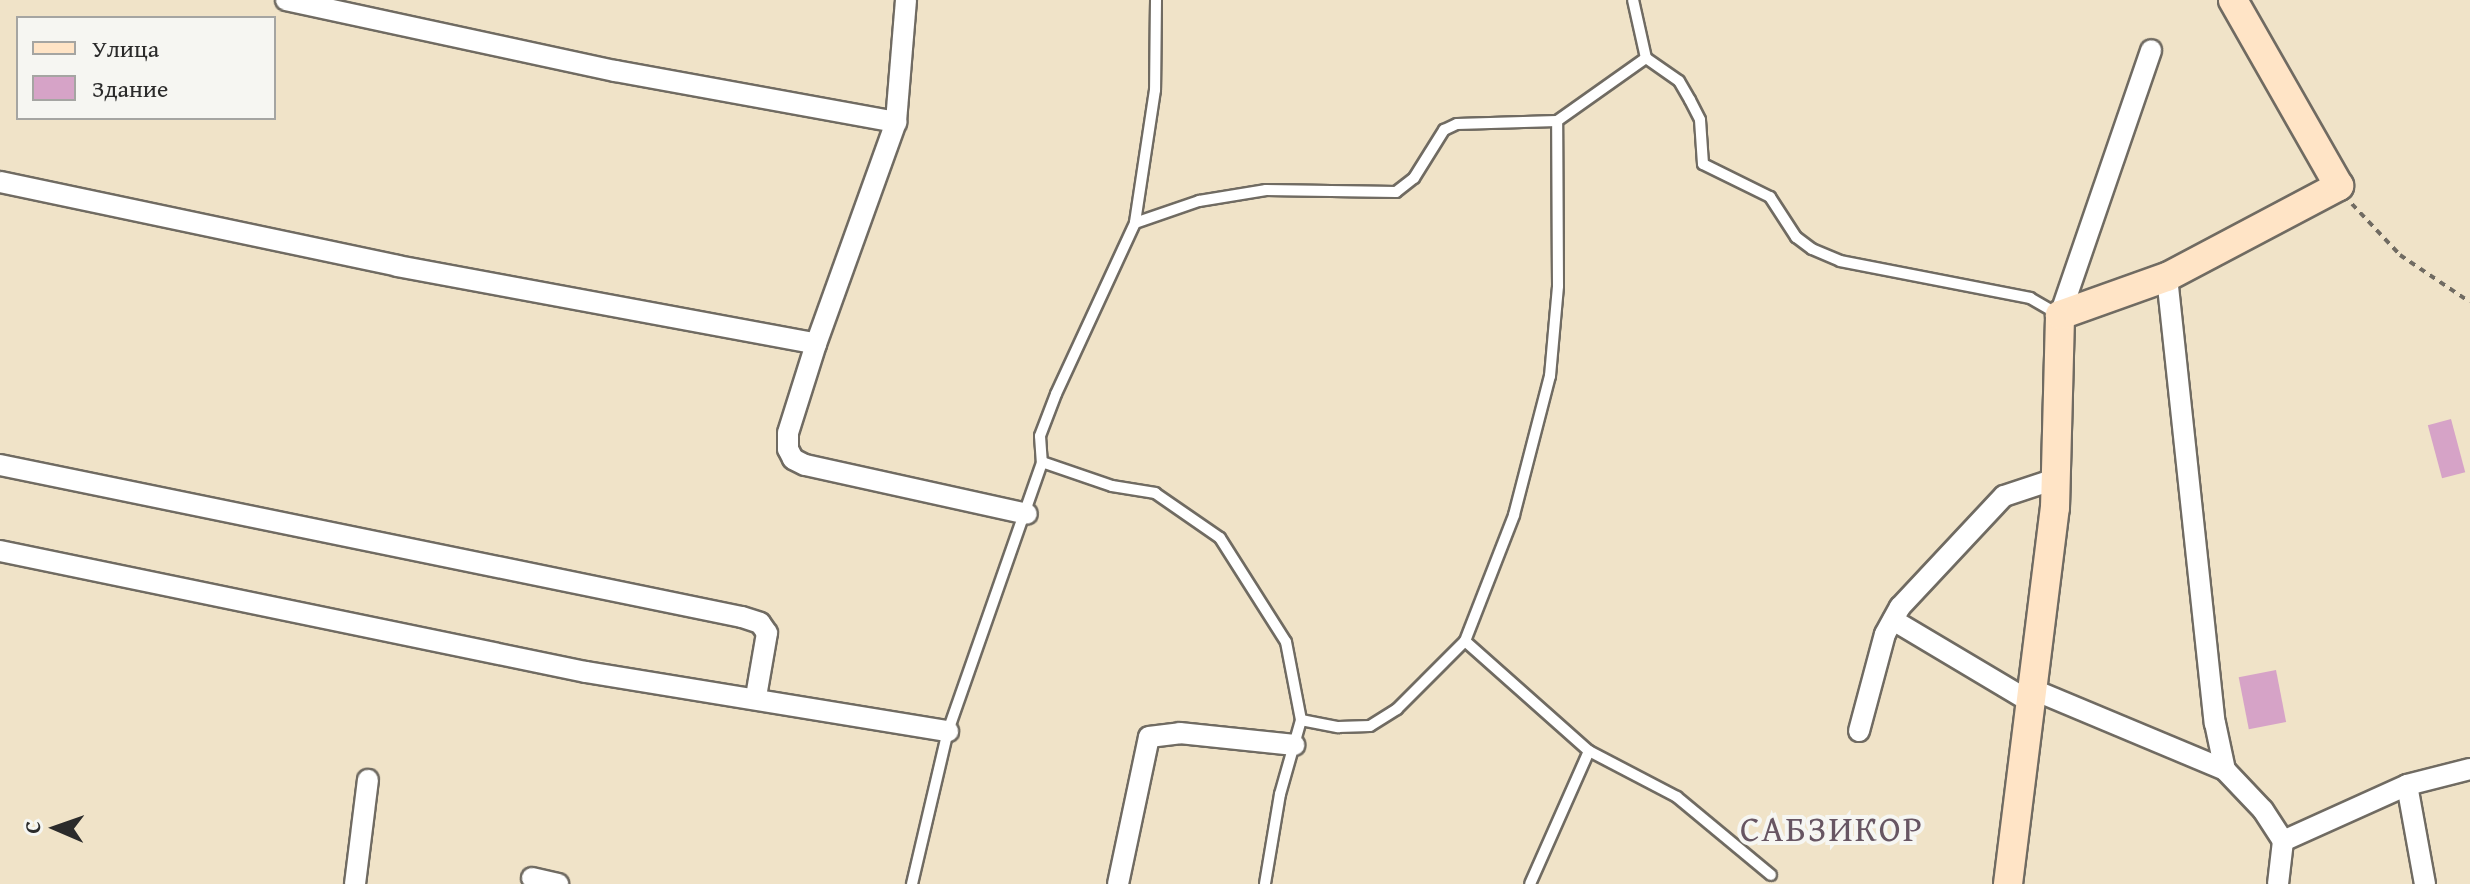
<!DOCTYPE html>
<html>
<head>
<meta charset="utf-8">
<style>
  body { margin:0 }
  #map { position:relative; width:2470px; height:884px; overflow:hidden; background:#f0e3c8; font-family:"Gentium Book Plus",serif }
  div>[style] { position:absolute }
  .building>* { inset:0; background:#d6a3c7; transform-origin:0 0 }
  .path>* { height:4px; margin-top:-2px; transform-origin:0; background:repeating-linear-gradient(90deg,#706b62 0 6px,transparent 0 12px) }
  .roads { filter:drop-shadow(2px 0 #706b62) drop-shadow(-2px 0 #706b62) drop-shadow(0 2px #706b62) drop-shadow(0 -2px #706b62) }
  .lane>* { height:10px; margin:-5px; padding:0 5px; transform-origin:5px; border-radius:5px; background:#fff }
  .street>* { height:20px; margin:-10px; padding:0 10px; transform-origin:10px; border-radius:10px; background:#fff }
  .secondary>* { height:28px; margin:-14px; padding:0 14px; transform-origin:14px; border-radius:14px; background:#ffe4c6 }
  span { translate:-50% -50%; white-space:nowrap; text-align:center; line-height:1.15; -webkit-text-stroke:8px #f6f6f2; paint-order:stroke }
  .quarter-label { font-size:36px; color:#675562; letter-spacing:2px }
  .legend { position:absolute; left:16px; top:16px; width:260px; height:104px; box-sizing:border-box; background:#f6f6f2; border:2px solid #a5a5a2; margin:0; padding:10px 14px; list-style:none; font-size:24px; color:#2b2b2b }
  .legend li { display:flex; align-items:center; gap:16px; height:40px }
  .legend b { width:40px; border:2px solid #a5a5a2 }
  .north { position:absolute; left:16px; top:788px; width:80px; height:80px; -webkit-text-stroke:6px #f6f6f2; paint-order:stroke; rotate:272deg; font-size:22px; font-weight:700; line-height:32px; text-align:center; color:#2b2b2b }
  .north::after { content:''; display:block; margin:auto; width:28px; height:36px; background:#2b2b2b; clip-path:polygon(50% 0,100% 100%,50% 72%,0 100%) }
</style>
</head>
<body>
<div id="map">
  <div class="building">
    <i style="left:2451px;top:419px;width:55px;height:24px;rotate:75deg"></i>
    <i style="left:2276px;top:670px;width:53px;height:38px;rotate:79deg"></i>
  </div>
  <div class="path">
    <i style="left:2352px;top:204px;width:70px;rotate:46.7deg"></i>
    <i style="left:2400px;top:255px;width:84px;rotate:33.9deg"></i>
  </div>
  <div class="roads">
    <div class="lane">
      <i style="left:1156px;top:0;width:90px;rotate:90.6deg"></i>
      <i style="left:1155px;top:90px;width:134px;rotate:98.6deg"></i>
      <i style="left:1135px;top:223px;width:188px;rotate:114.8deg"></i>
      <i style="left:1056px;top:394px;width:45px;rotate:110.9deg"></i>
      <i style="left:1040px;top:436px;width:26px;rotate:86deg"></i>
      <i style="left:1042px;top:462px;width:74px;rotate:18.9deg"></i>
      <i style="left:1112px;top:486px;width:44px;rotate:9.2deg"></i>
      <i style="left:1155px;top:493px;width:79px;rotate:34.7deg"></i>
      <i style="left:1220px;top:538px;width:123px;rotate:57.6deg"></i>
      <i style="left:1286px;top:642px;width:79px;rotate:79.1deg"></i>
      <i style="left:1301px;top:720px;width:77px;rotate:105.8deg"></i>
      <i style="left:1280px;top:794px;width:91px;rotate:99.5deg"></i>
      <i style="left:1646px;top:58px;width:40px;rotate:34.9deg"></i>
      <i style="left:1679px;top:81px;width:22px;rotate:60deg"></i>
      <i style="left:1690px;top:100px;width:22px;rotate:63deg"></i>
      <i style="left:1700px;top:120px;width:44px;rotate:86.1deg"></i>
      <i style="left:1703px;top:164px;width:75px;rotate:26.2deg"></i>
      <i style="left:1770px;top:197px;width:48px;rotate:57deg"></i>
      <i style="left:1796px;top:237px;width:20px;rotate:37deg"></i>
      <i style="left:1812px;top:249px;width:30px;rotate:23deg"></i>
      <i style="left:1840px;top:261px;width:194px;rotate:11deg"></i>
      <i style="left:2030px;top:298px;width:32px;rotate:30deg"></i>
      <i style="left:1135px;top:223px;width:68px;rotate:-19deg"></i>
      <i style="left:1199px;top:201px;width:68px;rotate:-9.3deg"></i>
      <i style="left:1266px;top:190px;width:130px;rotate:0.9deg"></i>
      <i style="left:1396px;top:192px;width:23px;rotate:-38deg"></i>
      <i style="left:1414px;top:178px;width:57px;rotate:-58deg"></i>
      <i style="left:1444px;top:130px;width:14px;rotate:-25deg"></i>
      <i style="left:1457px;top:124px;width:100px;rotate:-1.7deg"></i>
      <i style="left:1465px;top:641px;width:166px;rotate:41.6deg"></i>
      <i style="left:1589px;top:751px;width:145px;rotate:113.9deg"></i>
      <i style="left:1301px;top:720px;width:38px;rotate:11deg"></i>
      <i style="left:1338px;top:727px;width:32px;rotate:-2deg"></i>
      <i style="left:1370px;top:726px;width:32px;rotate:-32deg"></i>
      <i style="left:1397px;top:709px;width:96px;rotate:-45deg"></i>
      <i style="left:1465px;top:641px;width:135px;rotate:-68.7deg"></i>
      <i style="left:1514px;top:515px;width:144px;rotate:-75.5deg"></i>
      <i style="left:1550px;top:376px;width:90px;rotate:-84.9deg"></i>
      <i style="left:1558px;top:286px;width:165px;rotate:-90.3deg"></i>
      <i style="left:1557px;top:121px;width:109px;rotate:-35.3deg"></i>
      <i style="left:1646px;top:58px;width:59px;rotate:-102.6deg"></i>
      <i style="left:1589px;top:751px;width:99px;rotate:27.6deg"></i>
      <i style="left:1677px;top:797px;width:122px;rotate:39.7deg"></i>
      <i style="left:912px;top:884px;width:157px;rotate:-76.8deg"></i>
      <i style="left:948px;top:731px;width:285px;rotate:-70.7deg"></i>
    </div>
    <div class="street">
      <i style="left:286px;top:0;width:337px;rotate:12.2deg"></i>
      <i style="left:615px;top:71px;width:286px;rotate:10.3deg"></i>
      <i style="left:906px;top:0;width:122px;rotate:94.7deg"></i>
      <i style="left:896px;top:122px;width:236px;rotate:109.8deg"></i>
      <i style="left:816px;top:344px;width:93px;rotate:107.5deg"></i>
      <i style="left:788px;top:433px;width:16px;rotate:90deg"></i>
      <i style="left:788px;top:449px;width:11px;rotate:63deg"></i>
      <i style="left:793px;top:459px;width:13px;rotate:27deg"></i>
      <i style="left:805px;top:465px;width:227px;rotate:12.4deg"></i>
      <i style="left:0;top:182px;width:406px;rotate:11.9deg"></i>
      <i style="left:397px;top:266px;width:426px;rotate:10.5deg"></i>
      <i style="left:2167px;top:277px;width:449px;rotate:83.9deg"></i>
      <i style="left:2215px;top:723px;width:48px;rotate:78deg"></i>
      <i style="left:2225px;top:770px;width:55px;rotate:46.5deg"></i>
      <i style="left:2263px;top:810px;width:37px;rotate:57deg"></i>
      <i style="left:2283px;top:841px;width:43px;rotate:96.6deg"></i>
      <i style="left:2060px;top:315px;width:280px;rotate:-71deg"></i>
      <i style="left:0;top:465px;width:757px;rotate:11.58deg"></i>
      <i style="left:742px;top:617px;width:19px;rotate:18deg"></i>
      <i style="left:760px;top:623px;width:12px;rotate:55deg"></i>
      <i style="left:767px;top:633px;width:65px;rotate:99.8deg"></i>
      <i style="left:0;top:551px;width:598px;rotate:11.67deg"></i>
      <i style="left:586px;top:672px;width:367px;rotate:9.3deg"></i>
      <i style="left:1893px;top:620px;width:162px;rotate:30.8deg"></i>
      <i style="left:2034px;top:690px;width:207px;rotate:22.7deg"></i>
      <i style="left:1859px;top:731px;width:100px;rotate:-75deg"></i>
      <i style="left:1885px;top:634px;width:31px;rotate:-61deg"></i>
      <i style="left:1900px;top:607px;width:152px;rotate:-46.9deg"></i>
      <i style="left:2004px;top:496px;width:54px;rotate:-18.4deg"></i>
      <i style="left:2407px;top:785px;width:101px;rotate:79.7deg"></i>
      <i style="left:2283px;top:841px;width:136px;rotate:-24.3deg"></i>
      <i style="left:2407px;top:785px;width:65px;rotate:-14.3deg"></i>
      <i style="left:532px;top:878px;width:27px;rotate:13deg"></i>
      <i style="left:355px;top:884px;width:105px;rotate:-82.9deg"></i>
      <i style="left:1118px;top:884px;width:150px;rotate:-78.1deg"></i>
      <i style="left:1149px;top:737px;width:31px;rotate:-7deg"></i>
      <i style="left:1180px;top:733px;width:115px;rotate:6deg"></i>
    </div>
    <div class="secondary">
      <i style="left:2008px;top:884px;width:379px;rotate:-82.9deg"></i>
      <i style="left:2055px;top:508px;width:193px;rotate:-88.5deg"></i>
      <i style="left:2060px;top:315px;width:114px;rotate:-19.6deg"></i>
      <i style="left:2167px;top:277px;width:195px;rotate:-27.9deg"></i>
      <i style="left:2339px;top:186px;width:214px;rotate:-119.7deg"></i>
    </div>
  </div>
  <div class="quarter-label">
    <span style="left:1832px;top:828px">САБЗИКОР</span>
  </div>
  <ul class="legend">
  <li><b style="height:10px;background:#ffe4c6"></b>Улица</li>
  <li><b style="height:22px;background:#d6a3c7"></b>Здание</li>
  </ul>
  <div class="north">С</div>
</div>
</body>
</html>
